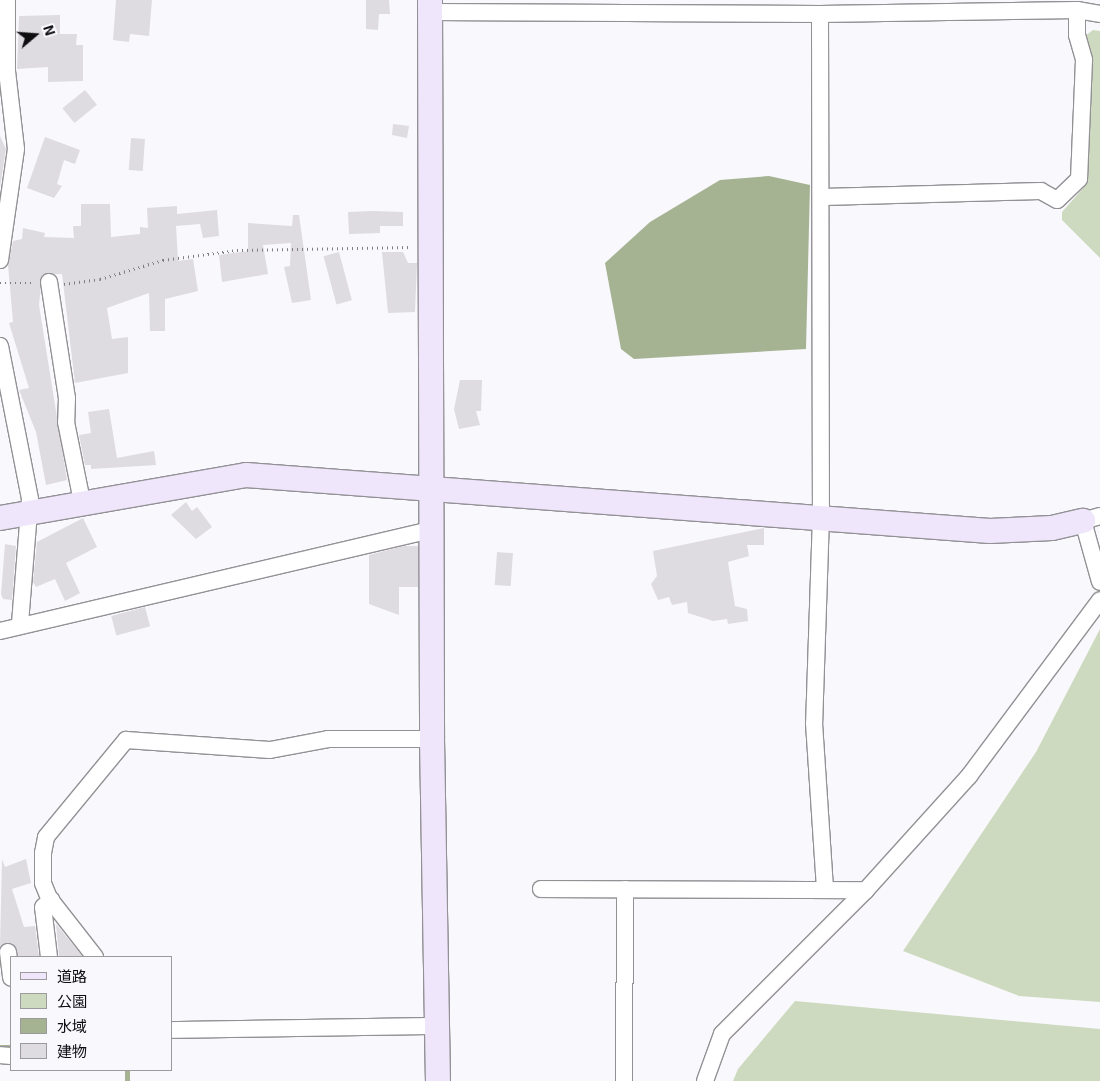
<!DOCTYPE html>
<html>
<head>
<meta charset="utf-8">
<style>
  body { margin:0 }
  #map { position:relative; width:1100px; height:1081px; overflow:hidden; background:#f9f8fc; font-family:"Exo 2","Noto Sans JP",sans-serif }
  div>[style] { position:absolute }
  .green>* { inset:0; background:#cedac0 }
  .water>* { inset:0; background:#a5b393 }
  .stream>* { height:4.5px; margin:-2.25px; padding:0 2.25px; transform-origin:2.25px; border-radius:2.25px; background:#a5b393 }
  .building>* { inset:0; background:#dedce0; transform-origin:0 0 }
  .path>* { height:2.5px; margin-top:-1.25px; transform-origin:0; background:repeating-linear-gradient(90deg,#7f7e81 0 1px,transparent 0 5px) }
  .roads { filter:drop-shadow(1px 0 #939195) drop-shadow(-1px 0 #939195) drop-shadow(0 1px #939195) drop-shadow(0 -1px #939195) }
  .street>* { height:16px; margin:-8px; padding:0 8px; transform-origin:8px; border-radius:8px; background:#fff }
  .secondary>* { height:24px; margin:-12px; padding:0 12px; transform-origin:12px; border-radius:12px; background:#efe6fb }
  span { translate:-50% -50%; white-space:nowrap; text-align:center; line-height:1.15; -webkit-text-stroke:4.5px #f9f8fc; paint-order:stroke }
  .legend { position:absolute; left:10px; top:956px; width:162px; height:115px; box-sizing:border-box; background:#f9f8fc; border:1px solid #9b9a9d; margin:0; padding:6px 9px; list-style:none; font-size:15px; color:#0e0d0f }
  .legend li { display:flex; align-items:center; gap:10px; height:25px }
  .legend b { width:25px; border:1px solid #9b9a9d }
  .north { position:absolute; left:10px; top:10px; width:50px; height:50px; -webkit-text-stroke:4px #f9f8fc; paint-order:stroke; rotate:72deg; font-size:14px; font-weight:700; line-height:20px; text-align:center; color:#0e0d0f }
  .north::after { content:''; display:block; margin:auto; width:18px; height:22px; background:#0e0d0f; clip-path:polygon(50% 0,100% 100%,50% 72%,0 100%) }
</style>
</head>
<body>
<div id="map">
  <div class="green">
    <i style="clip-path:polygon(1093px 30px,1100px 31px,1100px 258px,1062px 220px,1062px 212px,1085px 186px,1090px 59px,1085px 36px)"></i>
    <i style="clip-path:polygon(1100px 629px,1100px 1002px,1019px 996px,903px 951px,1036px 752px)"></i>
    <i style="clip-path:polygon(795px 1001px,1100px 1029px,1100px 1081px,733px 1081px,738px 1069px)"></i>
  </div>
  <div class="water">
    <i style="clip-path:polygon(769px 176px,810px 185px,806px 349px,634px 359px,621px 349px,605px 263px,650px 222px,720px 180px)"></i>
  </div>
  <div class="stream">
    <i style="left:0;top:1047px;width:11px"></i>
    <i style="left:127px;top:1081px;width:11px;rotate:-90deg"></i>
  </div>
  <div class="building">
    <i style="clip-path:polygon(116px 0,152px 0,149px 36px,130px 34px,129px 42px,113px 40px)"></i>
    <i style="clip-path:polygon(366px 0,389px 0,390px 14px,379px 14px,378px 30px,366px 29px)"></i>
    <i style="clip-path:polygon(60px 15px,60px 34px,77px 34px,76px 45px,83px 45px,83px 81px,48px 82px,48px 67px,17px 69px,19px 16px)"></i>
    <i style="left:85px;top:90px;width:19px;height:29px;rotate:51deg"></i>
    <i style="clip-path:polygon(393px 124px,409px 126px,407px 138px,392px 135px)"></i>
    <i style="clip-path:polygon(0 136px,6px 149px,0 187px)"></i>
    <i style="clip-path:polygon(45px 137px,80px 150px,75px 164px,64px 160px,57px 184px,62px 186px,54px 198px,27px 188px)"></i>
    <i style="left:131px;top:138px;width:14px;height:32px;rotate:4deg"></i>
    <i style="clip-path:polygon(81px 204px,110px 204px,111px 237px,140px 234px,140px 227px,148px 228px,147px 208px,177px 206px,177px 214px,217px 210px,219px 236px,203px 238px,200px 224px,176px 226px,178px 261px,193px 259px,198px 291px,165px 299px,165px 331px,150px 331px,149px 293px,107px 308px,112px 339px,128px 337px,128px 373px,75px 383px,62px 274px,42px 275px,39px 305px,67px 480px,46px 485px,36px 432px,19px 390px,29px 388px,9px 323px,13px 322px,8px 265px,13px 241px,22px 239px,23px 228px,45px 233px,44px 237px,74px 238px,73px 226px,81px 226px)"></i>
    <i style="clip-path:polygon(373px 211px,403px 212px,403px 226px,380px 226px,380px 233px,349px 234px,348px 212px)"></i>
    <i style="clip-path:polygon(293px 215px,299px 215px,311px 300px,292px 303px,284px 267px,290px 266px,291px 243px,263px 245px,268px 274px,222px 282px,219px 255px,248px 251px,248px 223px,292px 226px)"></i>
    <i style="left:339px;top:252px;width:50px;height:16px;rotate:75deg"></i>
    <i style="clip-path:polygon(382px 252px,403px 252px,408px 263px,417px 263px,415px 312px,388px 313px)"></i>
    <i style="clip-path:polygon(460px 380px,482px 380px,481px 411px,476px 411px,480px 425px,459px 429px,454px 409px)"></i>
    <i style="clip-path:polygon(109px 409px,117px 458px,154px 451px,156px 465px,91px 469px,91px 465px,85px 465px,79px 435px,91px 433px,88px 412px)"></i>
    <i style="clip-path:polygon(186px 502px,192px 511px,197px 507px,212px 527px,196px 539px,171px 515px)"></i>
    <i style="clip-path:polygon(83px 518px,97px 547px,66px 563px,80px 593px,65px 601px,55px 579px,36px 587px,33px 582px,37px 542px)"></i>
    <i style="clip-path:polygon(764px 528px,764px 545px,747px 545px,749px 556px,728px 562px,735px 606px,747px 609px,748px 621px,728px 624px,727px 619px,713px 621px,688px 613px,687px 602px,672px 605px,669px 597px,658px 600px,651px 584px,657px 576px,653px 551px)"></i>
    <i style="clip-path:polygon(5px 544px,16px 546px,12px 600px,3px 599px,1px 594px)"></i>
    <i style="clip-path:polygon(404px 546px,418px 546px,418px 587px,399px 587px,399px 615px,369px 604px,369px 555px)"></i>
    <i style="left:497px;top:552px;width:16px;height:33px;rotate:4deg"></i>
    <i style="left:145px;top:607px;width:20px;height:35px;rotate:75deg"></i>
    <i style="clip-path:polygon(2px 859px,5px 867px,26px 859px,31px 883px,12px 889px,24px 927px,35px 926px,39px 957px,19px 957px,12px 943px,0 946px)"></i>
    <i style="clip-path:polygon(56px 924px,61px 930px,83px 957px,59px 957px)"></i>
  </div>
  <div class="path">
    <i style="left:0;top:283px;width:33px"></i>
    <i style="left:64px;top:284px;width:36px;rotate:-8deg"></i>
    <i style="left:100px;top:279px;width:66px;rotate:-16.8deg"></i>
    <i style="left:163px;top:260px;width:75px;rotate:-7.7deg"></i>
    <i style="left:237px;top:250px;width:175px;rotate:-1deg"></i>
  </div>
  <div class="roads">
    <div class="street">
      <i style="left:1077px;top:10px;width:23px;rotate:10deg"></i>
      <i style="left:431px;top:12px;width:389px;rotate:0.3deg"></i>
      <i style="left:820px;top:14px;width:257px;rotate:-0.9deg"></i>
      <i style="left:1077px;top:10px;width:25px;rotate:90deg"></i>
      <i style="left:1077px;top:35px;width:26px;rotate:74deg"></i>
      <i style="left:1084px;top:60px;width:119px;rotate:92.4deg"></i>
      <i style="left:1079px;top:179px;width:30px;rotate:136deg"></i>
      <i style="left:1057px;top:200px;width:18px;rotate:-151deg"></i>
      <i style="left:1041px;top:191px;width:219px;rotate:178.4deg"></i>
      <i style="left:820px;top:14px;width:502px;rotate:89.89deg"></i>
      <i style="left:821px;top:516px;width:207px;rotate:91.9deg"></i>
      <i style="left:814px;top:723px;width:167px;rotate:86.2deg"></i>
      <i style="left:0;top:260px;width:112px;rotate:-81.8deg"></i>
      <i style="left:16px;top:149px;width:79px;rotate:-96.6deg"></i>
      <i style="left:7px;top:71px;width:71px;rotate:-90deg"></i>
      <i style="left:49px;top:282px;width:117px;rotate:81.2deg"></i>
      <i style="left:67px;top:398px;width:24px;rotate:92deg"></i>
      <i style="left:66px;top:422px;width:86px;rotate:78.6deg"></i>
      <i style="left:0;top:346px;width:156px;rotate:78.9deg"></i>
      <i style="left:30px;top:499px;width:125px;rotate:94.6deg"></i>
      <i style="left:1100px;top:516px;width:18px;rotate:164deg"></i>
      <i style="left:1083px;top:521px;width:63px;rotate:74.4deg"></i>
      <i style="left:0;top:631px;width:446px;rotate:-13.2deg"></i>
      <i style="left:541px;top:889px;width:325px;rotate:0.2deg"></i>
      <i style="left:8px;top:952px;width:26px;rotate:83deg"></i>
      <i style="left:49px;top:957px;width:50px;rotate:-96.8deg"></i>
      <i style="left:43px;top:907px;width:11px;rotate:-41deg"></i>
      <i style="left:95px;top:957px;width:75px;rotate:-127.9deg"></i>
      <i style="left:49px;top:898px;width:16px;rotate:-112deg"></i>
      <i style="left:43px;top:883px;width:30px;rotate:-90deg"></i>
      <i style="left:43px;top:853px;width:16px;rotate:-79deg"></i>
      <i style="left:46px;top:837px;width:126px;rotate:-50.5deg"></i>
      <i style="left:126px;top:740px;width:144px;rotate:4deg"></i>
      <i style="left:270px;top:750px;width:59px;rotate:-10.7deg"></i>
      <i style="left:328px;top:739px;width:104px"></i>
      <i style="left:171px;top:1030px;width:267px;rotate:-0.9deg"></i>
      <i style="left:0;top:1055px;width:11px;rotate:5deg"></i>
      <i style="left:624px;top:1081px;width:192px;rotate:-89.7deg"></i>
      <i style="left:705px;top:1081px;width:50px;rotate:-70.1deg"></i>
      <i style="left:722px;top:1034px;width:204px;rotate:-45deg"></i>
      <i style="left:866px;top:890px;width:154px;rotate:-47.9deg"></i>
      <i style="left:969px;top:776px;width:219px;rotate:-53.3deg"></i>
    </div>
    <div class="secondary">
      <i style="left:430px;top:0;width:739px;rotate:89.84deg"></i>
      <i style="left:432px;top:739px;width:342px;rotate:89deg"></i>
      <i style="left:0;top:518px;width:250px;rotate:-9.9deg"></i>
      <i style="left:246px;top:475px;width:746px;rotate:4.3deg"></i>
      <i style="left:990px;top:531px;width:62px;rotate:-2.8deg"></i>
      <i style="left:1052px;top:528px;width:32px;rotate:-13deg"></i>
    </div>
  </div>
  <ul class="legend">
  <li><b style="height:6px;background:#efe6fb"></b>道路</li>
  <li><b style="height:14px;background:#cedac0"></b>公園</li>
  <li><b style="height:14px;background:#a5b393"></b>水域</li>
  <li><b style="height:14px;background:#dedce0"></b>建物</li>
  </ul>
  <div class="north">N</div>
</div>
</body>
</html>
